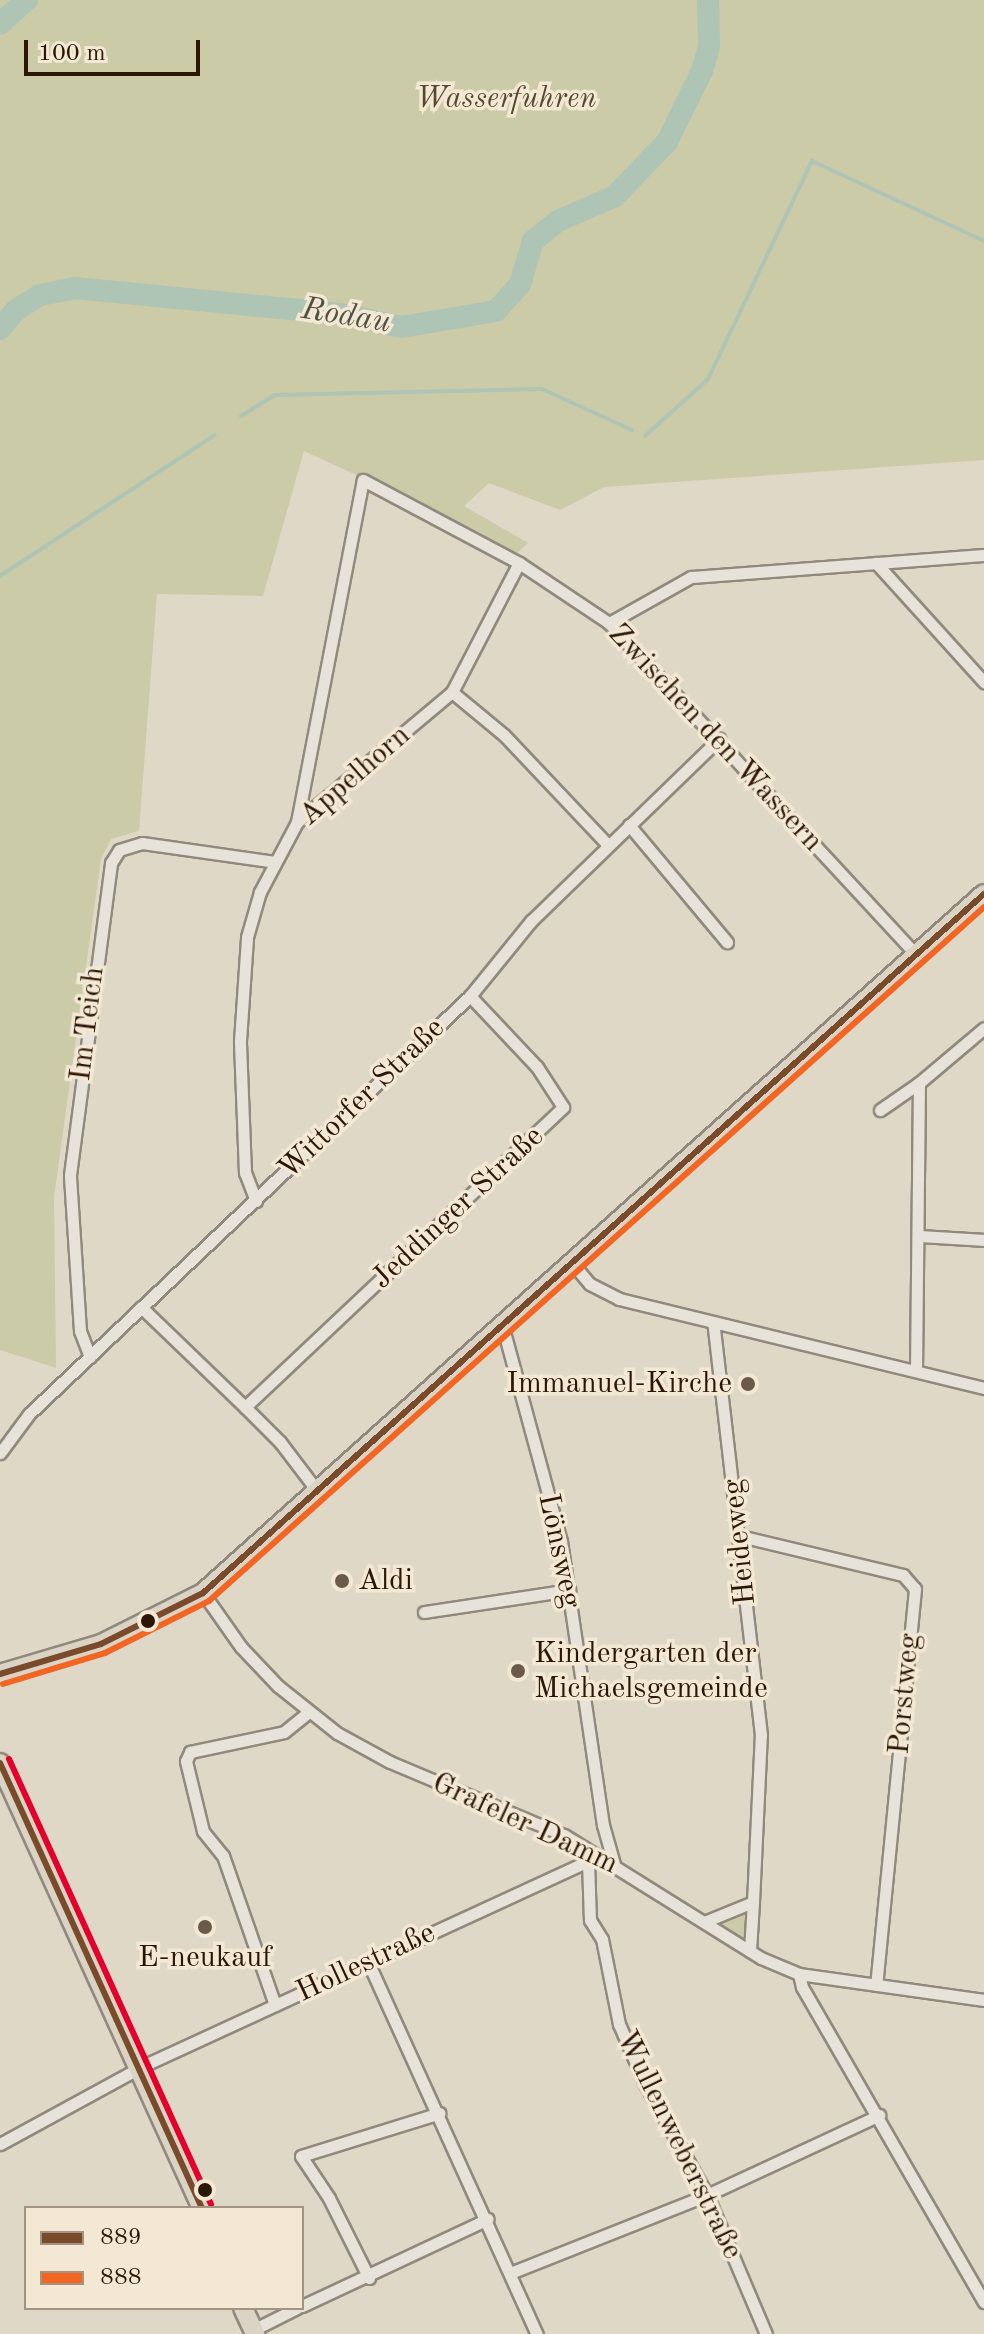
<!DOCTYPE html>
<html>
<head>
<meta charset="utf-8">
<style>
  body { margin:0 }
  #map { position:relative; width:984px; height:2334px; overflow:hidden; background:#e0d8c6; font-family:"Old Standard TT",serif }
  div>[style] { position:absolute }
  .green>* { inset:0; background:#cbcba7 }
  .stream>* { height:4px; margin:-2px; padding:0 2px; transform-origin:2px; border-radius:2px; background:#aec4b4 }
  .river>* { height:22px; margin:-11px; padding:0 11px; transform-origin:11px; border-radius:11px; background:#aec4b4 }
  .roads { filter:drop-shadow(2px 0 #90897d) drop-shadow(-2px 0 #90897d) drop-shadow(0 2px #90897d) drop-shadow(0 -2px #90897d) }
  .street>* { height:11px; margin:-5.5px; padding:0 5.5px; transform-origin:5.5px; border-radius:5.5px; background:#e7e2da }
  .primary>* { height:18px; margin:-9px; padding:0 9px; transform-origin:9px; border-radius:9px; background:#dbd3c4 }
  .bus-1>* { height:6px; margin:-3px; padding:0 3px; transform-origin:3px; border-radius:3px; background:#7a4b2a }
  .bus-2>* { height:6px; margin:-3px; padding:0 3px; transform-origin:3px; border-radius:3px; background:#f26522 }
  .bus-3>* { height:6px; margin:-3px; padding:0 3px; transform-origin:3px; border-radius:3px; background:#e4002b }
  .dots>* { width:22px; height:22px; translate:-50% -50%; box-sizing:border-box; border:4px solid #f2e8d3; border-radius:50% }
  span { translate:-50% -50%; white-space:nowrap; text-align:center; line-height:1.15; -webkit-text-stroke:7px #f2e8d3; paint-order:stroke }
  .park-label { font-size:30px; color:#574930; font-style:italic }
  .street-label { font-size:30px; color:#2c1608 }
  .poi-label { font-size:30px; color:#2c1608 }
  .right { translate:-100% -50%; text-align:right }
  .left { translate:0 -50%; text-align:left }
  .water-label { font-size:32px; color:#525042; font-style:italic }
  .legend { position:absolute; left:24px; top:2206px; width:280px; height:104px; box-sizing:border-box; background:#f2e8d3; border:2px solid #a39482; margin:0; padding:10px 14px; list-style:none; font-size:24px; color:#2c1608 }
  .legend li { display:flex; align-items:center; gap:16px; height:40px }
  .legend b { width:40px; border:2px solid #a39482 }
  .scale { position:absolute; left:24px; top:40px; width:176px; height:36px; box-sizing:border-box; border:4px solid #2c1608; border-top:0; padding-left:10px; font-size:24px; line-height:28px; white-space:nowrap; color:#2c1608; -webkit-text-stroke:6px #f2e8d3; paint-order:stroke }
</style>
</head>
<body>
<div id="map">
  <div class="green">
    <i style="clip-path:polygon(0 0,984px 0,984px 460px,604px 487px,560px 510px,489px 483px,464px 506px,528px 543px,515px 555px,450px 518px,304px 451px,263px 596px,157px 594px,139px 831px,111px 839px,101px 859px,54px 1197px,56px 1368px,0 1350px)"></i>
    <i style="clip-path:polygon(747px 1914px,746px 1943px,720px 1927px,720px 1925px)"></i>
  </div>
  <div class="stream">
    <i style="left:241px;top:416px;width:39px;rotate:-32deg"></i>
    <i style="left:274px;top:395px;width:268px;rotate:-1.3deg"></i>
    <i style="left:542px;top:389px;width:99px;rotate:24.5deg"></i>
    <i style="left:645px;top:436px;width:85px;rotate:-42.1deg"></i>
    <i style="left:708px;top:379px;width:242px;rotate:-64.5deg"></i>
    <i style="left:812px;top:161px;width:190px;rotate:24.9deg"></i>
    <i style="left:0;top:576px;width:257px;rotate:-33.3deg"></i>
  </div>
  <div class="river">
    <i style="left:0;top:24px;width:36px;rotate:-42deg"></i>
    <i style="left:0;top:329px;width:25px;rotate:-50deg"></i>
    <i style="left:16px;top:310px;width:28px;rotate:-32deg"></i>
    <i style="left:40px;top:295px;width:36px;rotate:-11deg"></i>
    <i style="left:75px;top:288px;width:267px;rotate:5.6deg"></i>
    <i style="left:341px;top:314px;width:62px;rotate:12deg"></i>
    <i style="left:402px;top:327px;width:95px;rotate:-9.7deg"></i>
    <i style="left:496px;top:311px;width:36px;rotate:-48deg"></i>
    <i style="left:520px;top:284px;width:45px;rotate:-73.2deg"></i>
    <i style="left:533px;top:241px;width:32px;rotate:-39deg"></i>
    <i style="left:558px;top:221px;width:62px;rotate:-23.7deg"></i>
    <i style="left:615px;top:196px;width:75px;rotate:-46.1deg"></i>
    <i style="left:667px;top:142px;width:79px;rotate:-63.8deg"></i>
    <i style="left:702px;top:71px;width:26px;rotate:-74deg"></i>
    <i style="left:709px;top:46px;width:46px;rotate:-91.2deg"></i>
  </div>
  <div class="roads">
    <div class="street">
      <i style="left:876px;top:563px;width:161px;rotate:47.8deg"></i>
      <i style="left:609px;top:623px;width:94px;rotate:-29.3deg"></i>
      <i style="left:691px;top:577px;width:294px;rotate:-4.3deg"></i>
      <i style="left:452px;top:692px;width:67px;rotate:39.6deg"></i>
      <i style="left:504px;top:735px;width:151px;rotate:46.6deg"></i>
      <i style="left:297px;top:822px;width:348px;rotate:-79.1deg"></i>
      <i style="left:363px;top:480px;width:177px;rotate:28deg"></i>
      <i style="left:519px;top:563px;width:108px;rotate:33.7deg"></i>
      <i style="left:609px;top:623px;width:454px;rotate:47.2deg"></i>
      <i style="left:629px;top:825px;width:153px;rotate:50.1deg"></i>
      <i style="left:880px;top:1110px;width:47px;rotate:-34.7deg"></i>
      <i style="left:256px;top:1201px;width:30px;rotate:-111deg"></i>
      <i style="left:245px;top:1173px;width:132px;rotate:-92.2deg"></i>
      <i style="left:240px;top:1041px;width:104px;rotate:-86.1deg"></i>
      <i style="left:247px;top:937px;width:47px;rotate:-73.9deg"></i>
      <i style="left:260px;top:892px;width:79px;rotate:-62.1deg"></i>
      <i style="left:297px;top:822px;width:202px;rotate:-40deg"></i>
      <i style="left:452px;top:692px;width:145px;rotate:-62.6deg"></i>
      <i style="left:921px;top:1236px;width:63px;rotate:3.6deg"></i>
      <i style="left:573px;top:1264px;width:26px;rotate:50deg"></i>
      <i style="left:590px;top:1284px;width:33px;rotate:27deg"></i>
      <i style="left:619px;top:1299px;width:376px;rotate:13.7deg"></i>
      <i style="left:141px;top:1307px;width:144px;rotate:43.9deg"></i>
      <i style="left:503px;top:1328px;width:221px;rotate:74.8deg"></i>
      <i style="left:561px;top:1541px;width:287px;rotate:81.6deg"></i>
      <i style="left:603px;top:1825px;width:41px;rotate:74.2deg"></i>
      <i style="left:90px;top:1357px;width:28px;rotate:-111deg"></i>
      <i style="left:80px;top:1331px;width:156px;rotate:-93.7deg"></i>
      <i style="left:70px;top:1175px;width:315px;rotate:-82.5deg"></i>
      <i style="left:111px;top:863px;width:15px;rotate:-58deg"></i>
      <i style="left:119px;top:850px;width:24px;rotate:-17deg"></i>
      <i style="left:142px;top:843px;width:134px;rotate:8.1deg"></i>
      <i style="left:916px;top:1370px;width:287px;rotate:-89.4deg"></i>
      <i style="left:919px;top:1083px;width:85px;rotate:-40.2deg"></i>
      <i style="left:0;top:1453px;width:49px;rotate:-53.4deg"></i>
      <i style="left:29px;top:1414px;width:608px;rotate:-43.47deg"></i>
      <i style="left:470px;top:996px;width:97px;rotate:-50.9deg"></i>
      <i style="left:531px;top:921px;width:262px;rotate:-44.1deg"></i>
      <i style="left:318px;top:1492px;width:63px;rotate:-127.2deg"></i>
      <i style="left:280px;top:1442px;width:49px;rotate:-135deg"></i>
      <i style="left:245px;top:1407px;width:437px;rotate:-43.3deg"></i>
      <i style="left:563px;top:1107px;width:48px;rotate:-123deg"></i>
      <i style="left:537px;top:1067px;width:98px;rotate:-133.3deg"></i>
      <i style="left:740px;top:1536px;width:168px;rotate:13.5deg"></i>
      <i style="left:903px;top:1575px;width:18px;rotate:49deg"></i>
      <i style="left:915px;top:1589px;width:398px;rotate:95.6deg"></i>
      <i style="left:203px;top:1593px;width:66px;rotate:54.9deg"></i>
      <i style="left:241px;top:1647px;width:54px;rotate:46.5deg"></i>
      <i style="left:278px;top:1686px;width:75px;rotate:38.5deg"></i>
      <i style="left:337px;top:1733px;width:60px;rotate:28.7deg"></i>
      <i style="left:390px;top:1762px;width:189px;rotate:22.8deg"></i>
      <i style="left:564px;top:1835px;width:232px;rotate:32deg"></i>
      <i style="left:761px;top:1958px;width:41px;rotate:22.8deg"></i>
      <i style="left:799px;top:1974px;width:187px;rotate:8deg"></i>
      <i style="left:424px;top:1612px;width:147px;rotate:-8.6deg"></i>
      <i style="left:588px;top:1861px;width:59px;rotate:88.1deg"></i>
      <i style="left:590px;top:1920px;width:22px;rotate:58deg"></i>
      <i style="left:602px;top:1939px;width:87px;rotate:78.7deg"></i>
      <i style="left:619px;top:2024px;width:65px;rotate:66.6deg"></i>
      <i style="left:645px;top:2084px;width:127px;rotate:60.8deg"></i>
      <i style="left:707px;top:2195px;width:151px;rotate:67deg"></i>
      <i style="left:704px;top:1922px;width:53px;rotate:-22.2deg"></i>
      <i style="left:753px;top:1902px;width:167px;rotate:-87.3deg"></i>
      <i style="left:761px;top:1735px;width:412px;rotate:-96.6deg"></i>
      <i style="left:750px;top:1951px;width:49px;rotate:-86.5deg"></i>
      <i style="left:368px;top:1962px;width:409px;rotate:65.6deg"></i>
      <i style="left:799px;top:1974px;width:13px;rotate:77deg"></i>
      <i style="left:802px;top:1987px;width:364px;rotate:60deg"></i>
      <i style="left:275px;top:2005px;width:158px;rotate:-109.2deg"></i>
      <i style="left:223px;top:1856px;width:32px;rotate:-129deg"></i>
      <i style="left:203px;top:1831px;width:72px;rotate:-103.7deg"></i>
      <i style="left:186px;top:1761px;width:10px;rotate:-66deg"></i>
      <i style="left:190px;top:1752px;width:96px;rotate:-12deg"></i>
      <i style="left:284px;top:1732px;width:32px;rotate:-39deg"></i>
      <i style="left:0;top:2144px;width:167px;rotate:-28.6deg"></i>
      <i style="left:147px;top:2064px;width:485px;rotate:-24.7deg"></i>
      <i style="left:588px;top:1861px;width:8px;rotate:-60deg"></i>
      <i style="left:510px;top:2273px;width:212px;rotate:-21.6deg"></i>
      <i style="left:707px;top:2195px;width:190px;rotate:-24.9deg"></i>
      <i style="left:369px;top:2278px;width:89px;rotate:-116.6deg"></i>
      <i style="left:329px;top:2198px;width:50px;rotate:-123.7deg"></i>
      <i style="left:301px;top:2156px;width:145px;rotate:-17.2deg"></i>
      <i style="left:302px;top:2306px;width:205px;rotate:-25.1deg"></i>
      <i style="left:251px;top:2331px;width:51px;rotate:-26.6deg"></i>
    </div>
    <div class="primary">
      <i style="left:0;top:1674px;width:105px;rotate:-16.5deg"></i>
      <i style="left:101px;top:1644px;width:114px;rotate:-26.6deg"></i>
      <i style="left:203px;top:1593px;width:1048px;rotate:-41.83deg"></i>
      <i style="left:0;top:1763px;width:489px;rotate:65.6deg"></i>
      <i style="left:243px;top:2308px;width:29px;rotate:65deg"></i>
    </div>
  </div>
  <div class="bus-1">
    <i style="left:0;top:1674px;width:105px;rotate:-16.5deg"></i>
    <i style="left:101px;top:1644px;width:114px;rotate:-26.6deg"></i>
    <i style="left:203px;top:1593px;width:1048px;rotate:-41.83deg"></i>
    <i style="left:0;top:1763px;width:489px;rotate:65.6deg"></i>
  </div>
  <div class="bus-2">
    <i style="left:3px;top:1684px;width:107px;rotate:-16.9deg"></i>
    <i style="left:105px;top:1653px;width:116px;rotate:-26.6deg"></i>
    <i style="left:209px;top:1601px;width:1040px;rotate:-41.84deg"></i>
  </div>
  <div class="bus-3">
    <i style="left:9px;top:1759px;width:489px;rotate:65.6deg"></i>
  </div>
  <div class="dots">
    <i style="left:748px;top:1384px;background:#6b5a4a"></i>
    <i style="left:342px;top:1581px;background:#6b5a4a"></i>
    <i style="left:148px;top:1621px;background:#2c1608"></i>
    <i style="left:518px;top:1671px;background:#6b5a4a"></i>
    <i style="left:205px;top:1927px;background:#6b5a4a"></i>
    <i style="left:205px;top:2190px;background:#2c1608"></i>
  </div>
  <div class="park-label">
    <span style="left:506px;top:99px">Wasserfuhren</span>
  </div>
  <div class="street-label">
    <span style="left:715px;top:738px;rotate:47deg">Zwischen den Wassern</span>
    <span style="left:355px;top:776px;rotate:-41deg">Appelhorn</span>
    <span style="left:88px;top:1024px;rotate:-83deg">Im Teich</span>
    <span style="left:362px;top:1099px;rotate:-44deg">Wittorfer Straße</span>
    <span style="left:458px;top:1208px;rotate:-43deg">Jeddinger Straße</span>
    <span style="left:740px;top:1542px;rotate:-96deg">Heideweg</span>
    <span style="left:559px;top:1551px;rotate:78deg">Lönsweg</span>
    <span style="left:905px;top:1694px;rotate:-85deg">Porstweg</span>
    <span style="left:525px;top:1824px;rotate:25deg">Grafeler Damm</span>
    <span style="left:366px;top:1963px;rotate:-25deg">Hollestraße</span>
    <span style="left:679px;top:2145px;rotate:64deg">Wullenweberstraße</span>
  </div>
  <div class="poi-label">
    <span class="right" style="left:732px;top:1384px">Immanuel-Kirche</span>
    <span class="left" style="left:358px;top:1581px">Aldi</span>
    <span class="left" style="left:534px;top:1671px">Kindergarten der<br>Michaelsgemeinde</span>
    <span style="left:205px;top:1958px">E-neukauf</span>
  </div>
  <div class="water-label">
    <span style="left:346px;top:317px;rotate:9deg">Rodau</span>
  </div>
  <ul class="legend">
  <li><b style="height:10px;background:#7a4b2a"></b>889</li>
  <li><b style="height:10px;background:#f26522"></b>888</li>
  </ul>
  <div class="scale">100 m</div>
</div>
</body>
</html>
